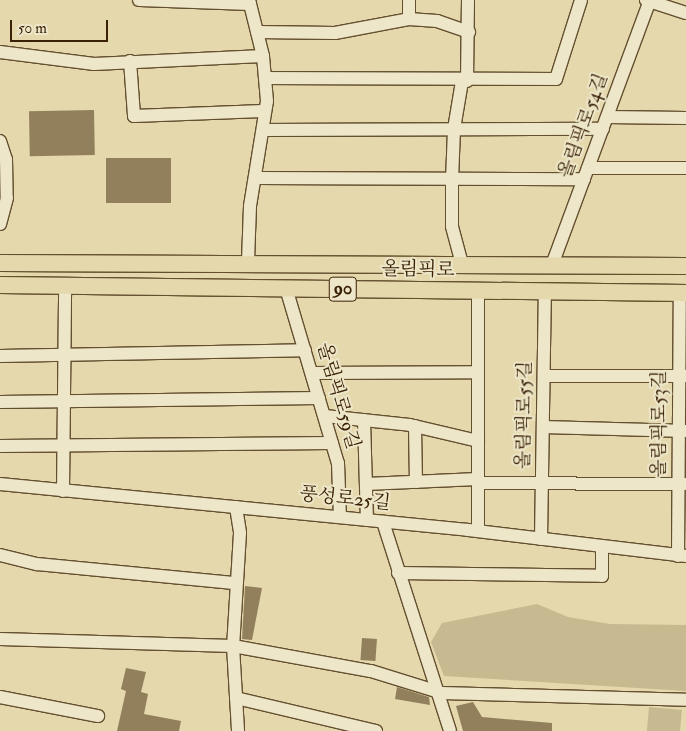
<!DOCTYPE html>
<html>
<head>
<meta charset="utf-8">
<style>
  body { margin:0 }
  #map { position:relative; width:686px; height:731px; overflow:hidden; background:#e4d8ac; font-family:"IM FELL Double Pica","Noto Serif KR",serif }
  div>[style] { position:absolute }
  .green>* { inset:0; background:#c7b990; transform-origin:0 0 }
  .building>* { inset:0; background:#92805c; transform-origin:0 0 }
  .roads { filter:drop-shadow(1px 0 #644f2f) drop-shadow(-1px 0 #644f2f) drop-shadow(0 1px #644f2f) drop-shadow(0 -1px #644f2f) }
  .minor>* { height:12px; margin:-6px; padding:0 6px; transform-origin:6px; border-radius:6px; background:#ede6c9 }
  .major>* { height:16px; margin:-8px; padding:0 8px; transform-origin:8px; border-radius:8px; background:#e4d8ac }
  span { translate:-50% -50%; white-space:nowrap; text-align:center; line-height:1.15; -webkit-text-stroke:4px #ede6c9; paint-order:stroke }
  .shield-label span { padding:1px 4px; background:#ede6c9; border:1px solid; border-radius:4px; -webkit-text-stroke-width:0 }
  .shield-label { font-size:18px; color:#3a2105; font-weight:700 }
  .street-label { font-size:19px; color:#3a2105 }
  .scale { position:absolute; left:10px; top:20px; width:98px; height:22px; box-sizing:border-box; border:2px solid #3a2105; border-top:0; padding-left:6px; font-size:15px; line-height:18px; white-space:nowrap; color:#3a2105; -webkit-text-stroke:4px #ede6c9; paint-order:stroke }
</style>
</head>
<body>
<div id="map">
  <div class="green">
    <i style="clip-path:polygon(537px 604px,568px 617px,610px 624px,686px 625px,686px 691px,444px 676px,431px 642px,442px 623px)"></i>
    <i style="left:649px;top:707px;width:33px;height:24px;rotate:5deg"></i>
  </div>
  <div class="building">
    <i style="left:94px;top:110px;width:45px;height:65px;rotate:89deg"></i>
    <i style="left:106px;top:158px;width:65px;height:45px"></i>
    <i style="clip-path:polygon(245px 586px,262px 588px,252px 640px,242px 639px)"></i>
    <i style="left:362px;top:638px;width:15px;height:22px;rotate:4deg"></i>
    <i style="clip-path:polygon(126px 668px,146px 672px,141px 692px,148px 694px,144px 714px,181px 721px,179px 731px,117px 731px,126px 691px,121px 689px)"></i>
    <i style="clip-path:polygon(397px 687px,429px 697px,430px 705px,395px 699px)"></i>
    <i style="clip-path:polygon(473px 702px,482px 717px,552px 723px,552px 731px,463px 731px,456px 706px)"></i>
  </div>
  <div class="roads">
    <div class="minor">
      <i style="left:139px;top:0;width:111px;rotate:2.1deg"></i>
      <i style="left:646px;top:0;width:42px;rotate:18deg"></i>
      <i style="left:409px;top:19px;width:19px;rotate:-90deg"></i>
      <i style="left:257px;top:32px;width:78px;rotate:0.7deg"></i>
      <i style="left:335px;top:33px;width:75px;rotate:-10.7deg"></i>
      <i style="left:409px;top:19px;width:28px;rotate:4deg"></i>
      <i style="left:437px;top:21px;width:34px;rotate:19deg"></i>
      <i style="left:0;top:52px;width:95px;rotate:7.3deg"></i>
      <i style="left:94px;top:64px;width:169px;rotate:-2.7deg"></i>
      <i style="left:130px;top:61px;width:55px;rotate:85.8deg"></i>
      <i style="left:134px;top:116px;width:129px;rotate:-2.2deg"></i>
      <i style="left:265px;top:78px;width:291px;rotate:0.2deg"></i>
      <i style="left:556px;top:79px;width:83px;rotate:-72.4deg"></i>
      <i style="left:467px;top:81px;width:81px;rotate:-89.3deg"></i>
      <i style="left:607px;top:117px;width:79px;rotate:0.7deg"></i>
      <i style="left:263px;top:130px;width:340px;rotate:-0.2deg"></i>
      <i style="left:0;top:141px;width:19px;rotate:72deg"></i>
      <i style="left:6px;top:159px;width:39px;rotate:89deg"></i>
      <i style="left:7px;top:198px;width:27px;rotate:105deg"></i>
      <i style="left:588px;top:168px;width:98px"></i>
      <i style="left:257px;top:178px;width:327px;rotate:0.2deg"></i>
      <i style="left:248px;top:261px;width:55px;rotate:-87.9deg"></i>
      <i style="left:250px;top:206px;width:106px;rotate:-80.8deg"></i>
      <i style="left:267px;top:101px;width:45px;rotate:-95.1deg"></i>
      <i style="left:263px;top:56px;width:58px;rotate:-104deg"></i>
      <i style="left:462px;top:264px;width:39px;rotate:-105deg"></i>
      <i style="left:452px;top:226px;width:45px;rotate:-90deg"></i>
      <i style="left:452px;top:181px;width:52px;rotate:-87.8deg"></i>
      <i style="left:454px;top:129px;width:49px;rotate:-80.5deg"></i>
      <i style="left:552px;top:265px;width:283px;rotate:-69.7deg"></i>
      <i style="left:286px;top:288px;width:183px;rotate:73.5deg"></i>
      <i style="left:338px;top:463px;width:54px;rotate:87.9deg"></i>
      <i style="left:478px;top:291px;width:240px;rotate:90deg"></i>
      <i style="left:0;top:356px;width:305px;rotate:-1.1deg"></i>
      <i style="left:312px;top:373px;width:166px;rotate:-0.3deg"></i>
      <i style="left:544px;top:376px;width:142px"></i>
      <i style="left:0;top:402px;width:319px;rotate:-0.7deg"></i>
      <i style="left:325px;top:416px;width:85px;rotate:6deg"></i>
      <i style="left:410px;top:425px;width:70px;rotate:13.2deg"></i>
      <i style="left:364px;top:420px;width:100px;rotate:88.3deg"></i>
      <i style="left:415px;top:426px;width:56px;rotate:89deg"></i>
      <i style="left:543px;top:427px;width:143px;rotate:1.6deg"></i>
      <i style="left:0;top:446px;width:332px;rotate:-0.5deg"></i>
      <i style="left:478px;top:483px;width:207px;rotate:0.3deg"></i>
      <i style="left:0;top:484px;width:470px;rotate:5.6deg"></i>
      <i style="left:468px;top:530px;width:220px;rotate:6.8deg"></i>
      <i style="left:366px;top:484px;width:112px;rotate:-2.6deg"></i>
      <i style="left:63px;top:491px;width:206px;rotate:-89.4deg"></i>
      <i style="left:236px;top:507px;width:26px;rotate:81deg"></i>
      <i style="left:240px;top:533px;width:113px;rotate:93.5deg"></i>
      <i style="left:233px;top:646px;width:85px;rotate:86.6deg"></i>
      <i style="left:383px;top:522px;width:219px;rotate:72.2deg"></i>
      <i style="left:541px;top:539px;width:247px;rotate:-89.1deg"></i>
      <i style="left:0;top:555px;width:38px;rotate:14deg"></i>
      <i style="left:37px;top:564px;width:200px;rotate:5.5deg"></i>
      <i style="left:678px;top:556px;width:263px;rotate:-89.6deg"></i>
      <i style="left:398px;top:573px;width:204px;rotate:0.8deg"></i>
      <i style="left:602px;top:576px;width:29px;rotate:-90deg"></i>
      <i style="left:0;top:639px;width:233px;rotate:1.7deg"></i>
      <i style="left:233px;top:646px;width:140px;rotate:10.3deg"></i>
      <i style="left:371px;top:671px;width:74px;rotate:17.2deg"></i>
      <i style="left:442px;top:693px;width:244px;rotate:1.6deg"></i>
      <i style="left:0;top:697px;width:100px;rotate:11deg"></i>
      <i style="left:236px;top:698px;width:144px;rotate:13.3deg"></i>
    </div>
    <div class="major">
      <i style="left:0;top:263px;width:686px;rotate:0.25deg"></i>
      <i style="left:0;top:285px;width:686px;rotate:0.67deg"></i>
    </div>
  </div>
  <div class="shield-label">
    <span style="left:343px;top:289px">90</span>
  </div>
  <div class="street-label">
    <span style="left:584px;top:126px;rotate:-70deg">올림픽로54길</span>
    <span style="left:418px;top:270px;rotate:1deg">올림픽로</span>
    <span style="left:338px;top:396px;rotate:74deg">올림픽로59길</span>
    <span style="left:525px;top:415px;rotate:-89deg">올림픽로55길</span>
    <span style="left:660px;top:424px;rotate:-90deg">올림픽로53길</span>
    <span style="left:345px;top:499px;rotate:6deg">풍성로25길</span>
  </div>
  <div class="scale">50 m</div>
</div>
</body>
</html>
